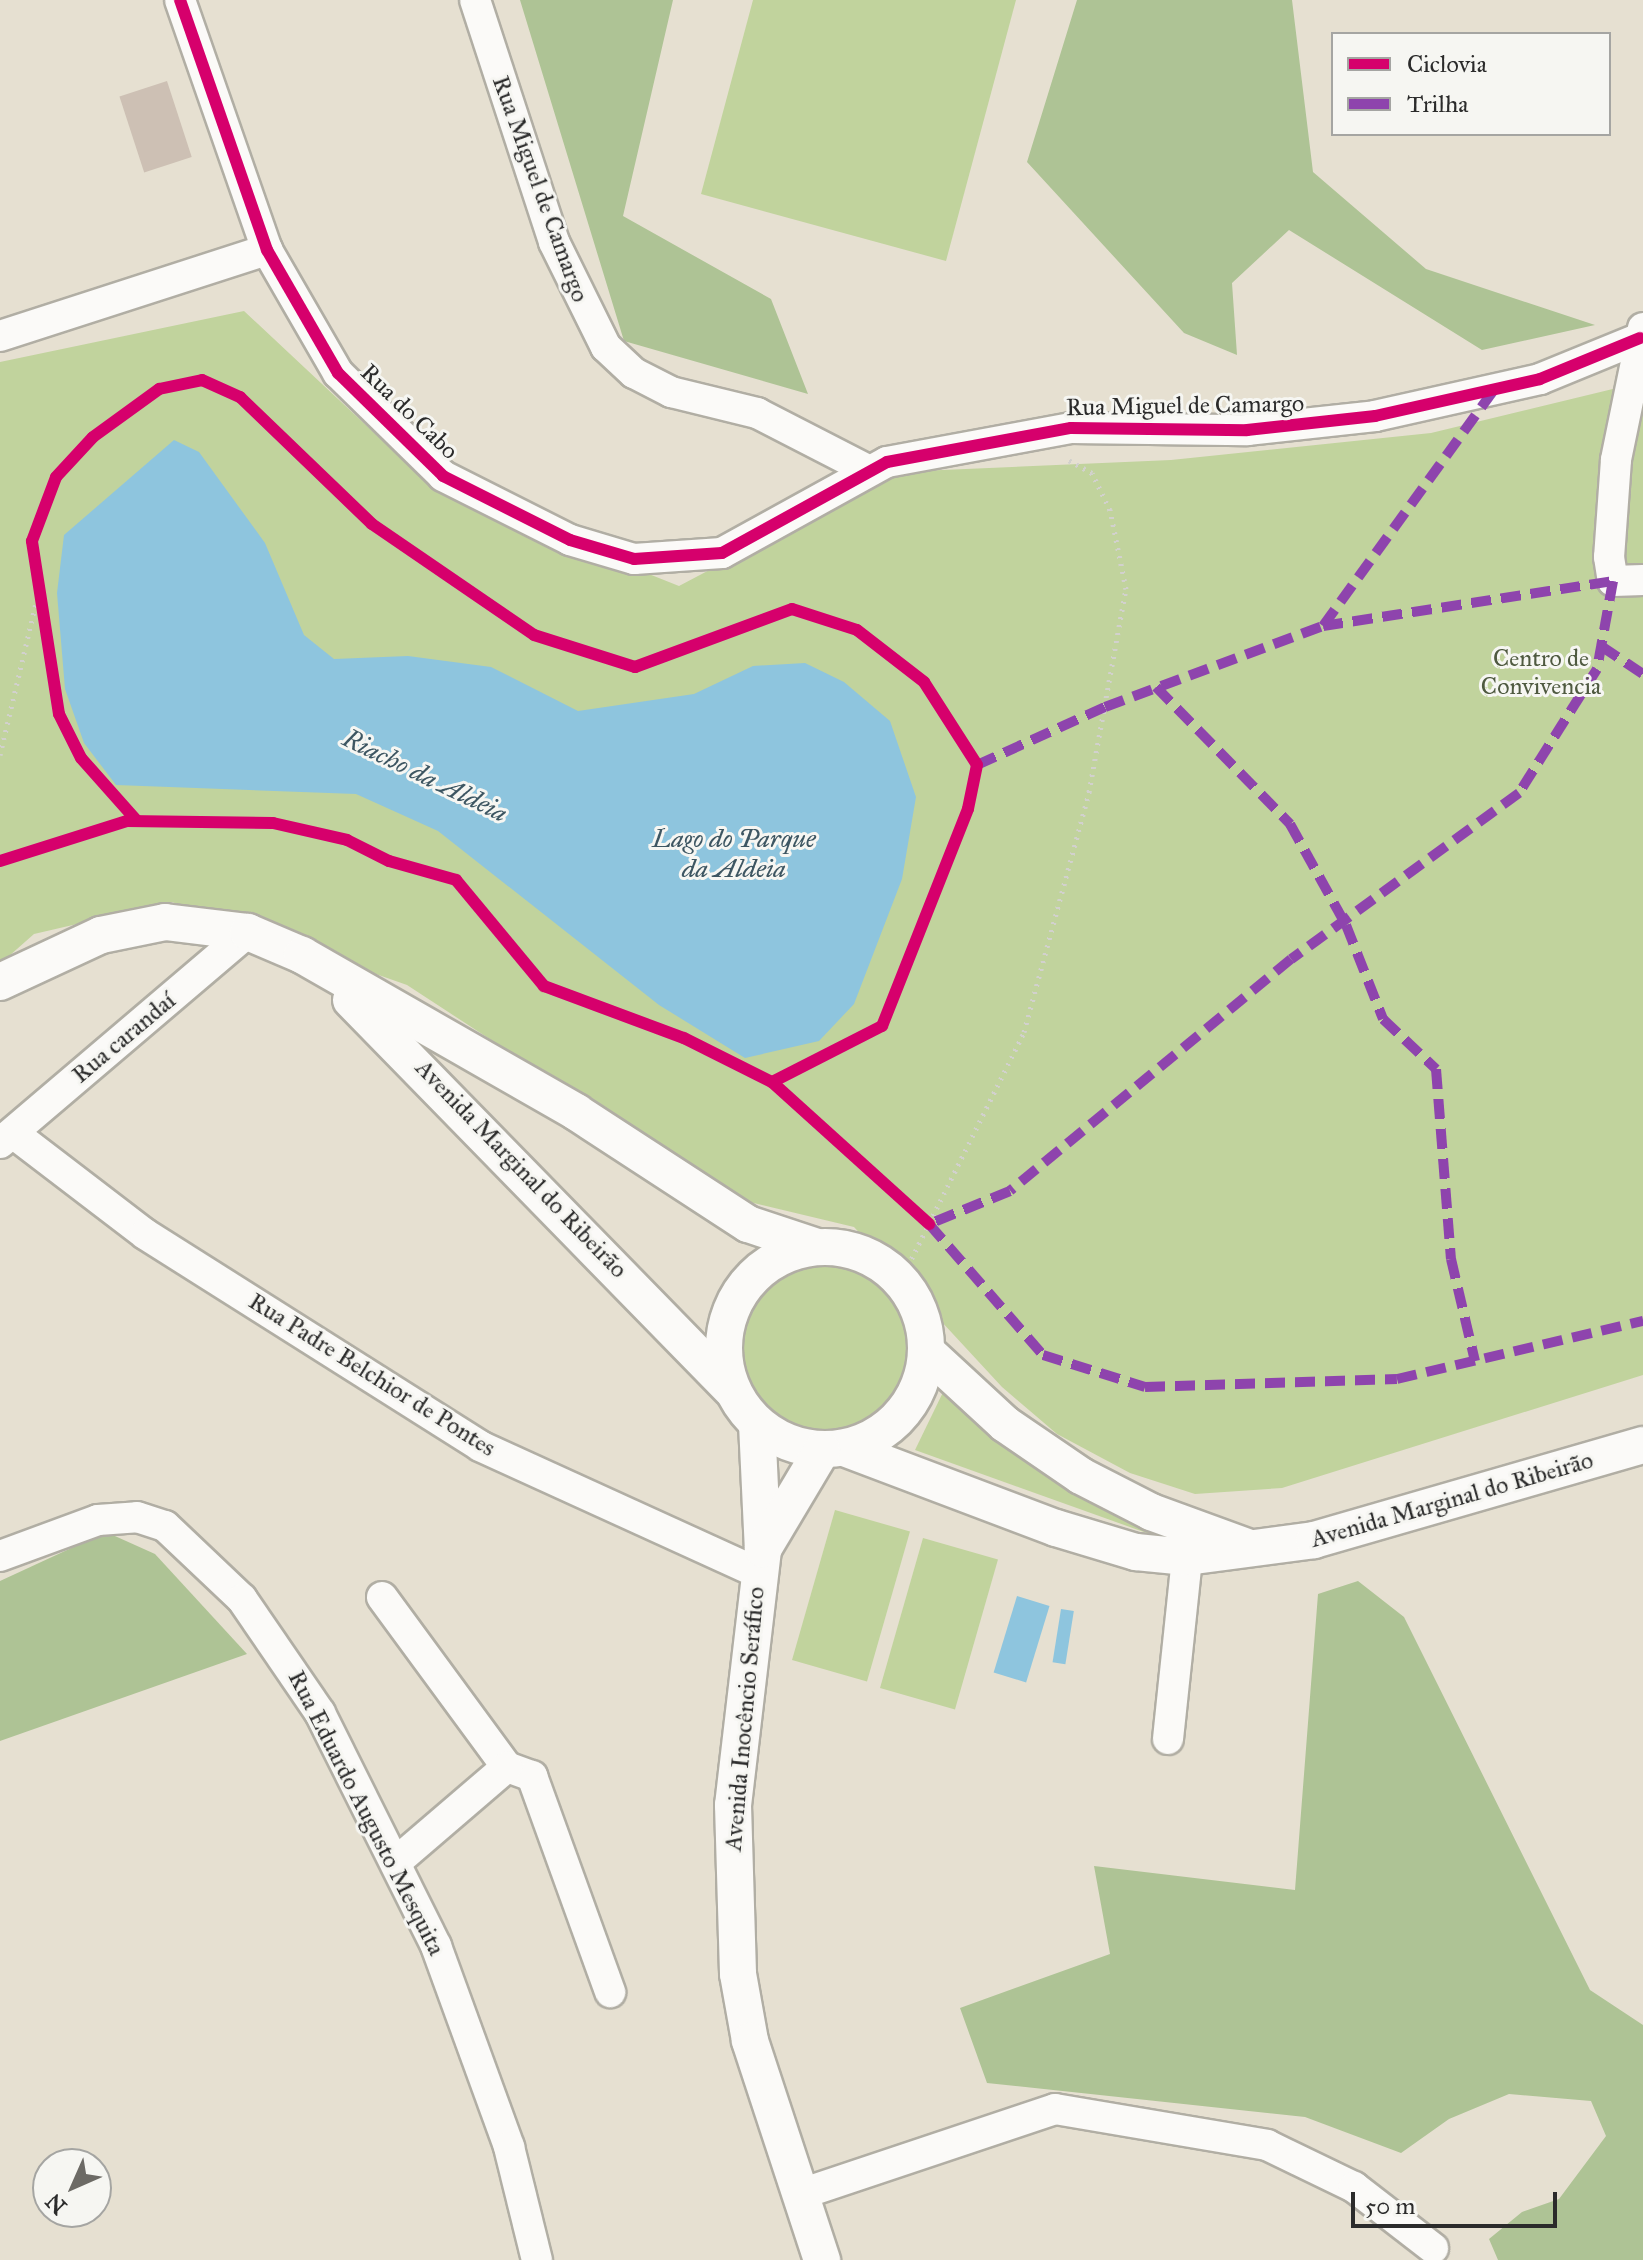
<!DOCTYPE html>
<html>
<head>
<meta charset="utf-8">
<style>
  body { margin:0 }
  #map { position:relative; width:1643px; height:2260px; overflow:hidden; background:#e6e0d1; font-family:"IM FELL Great Primer",serif }
  div>[style] { position:absolute }
  .green>* { inset:0; background:#c1d39d; transform-origin:0 0 }
  .round { border-radius:50% }
  .forest>* { inset:0; background:#aec395 }
  .water>* { inset:0; background:#8ec5de; transform-origin:0 0 }
  .building>* { inset:0; background:#cdc0b4; transform-origin:0 0 }
  .path>* { height:5px; margin-top:-2.5px; transform-origin:0; background:repeating-linear-gradient(90deg,#d2d1cd 0 2px,transparent 0 8px) }
  .roads { filter:drop-shadow(2px 0 #b1aea4) drop-shadow(-2px 0 #b1aea4) drop-shadow(0 2px #b1aea4) drop-shadow(0 -2px #b1aea4) }
  .minor>* { height:30px; margin:-15px; padding:0 15px; transform-origin:15px; border-radius:15px; background:#fbfaf8 }
  .major>* { height:36px; margin:-18px; padding:0 18px; transform-origin:18px; border-radius:18px; background:#fbfaf8 }
  .major>.ring { margin:-18px; padding:0; box-sizing:content-box; background:none; border:36px solid #fbfaf8; border-radius:50% }
  .quiet>* { height:10px; margin-top:-5px; transform-origin:0; background:repeating-linear-gradient(90deg,#8e44ad 0 20px,transparent 0 30px) }
  .cycleway>* { height:12px; margin:-6px; padding:0 6px; transform-origin:6px; border-radius:6px; background:#d6006c }
  span { translate:-50% -50%; white-space:nowrap; text-align:center; line-height:1.15; -webkit-text-stroke:6px #f6f6f2; paint-order:stroke }
  .street-label { font-size:24px; color:#2b2b2b }
  .park-label { font-size:24px; color:#4f5a40 }
  .water-label { font-size:26px; color:#3d5662; font-style:italic }
  .legend { position:absolute; left:1331px; top:32px; width:280px; height:104px; box-sizing:border-box; background:#f6f6f2; border:2px solid #a5a5a2; margin:0; padding:10px 14px; list-style:none; font-size:24px; color:#2b2b2b }
  .legend li { display:flex; align-items:center; gap:16px; height:40px }
  .legend b { width:40px; border:2px solid #a5a5a2 }
  .north { position:absolute; left:32px; top:2148px; width:80px; height:80px; box-sizing:border-box; background:#f6f6f2; border:2px solid #a5a5a2; border-radius:50%; rotate:225deg; font-size:22px; font-weight:700; line-height:32px; text-align:center; color:#2b2b2b }
  .north::after { content:''; display:block; margin:auto; width:28px; height:36px; background:#6c6a65; clip-path:polygon(50% 0,100% 100%,50% 72%,0 100%) }
  .scale { position:absolute; left:1351px; top:2192px; width:206px; height:36px; box-sizing:border-box; border:4px solid #2b2b2b; border-top:0; padding-left:10px; font-size:24px; line-height:28px; white-space:nowrap; color:#2b2b2b; -webkit-text-stroke:6px #f6f6f2; paint-order:stroke }
</style>
</head>
<body>
<div id="map">
  <div class="green">
    <i style="clip-path:polygon(753px 0,1016px 0,946px 261px,701px 194px)"></i>
    <i style="clip-path:polygon(244px 311px,433px 488px,679px 586px,896px 472px,1171px 460px,1431px 433px,1621px 387px,1643px 361px,1643px 1375px,1282px 1488px,1195px 1494px,1130px 1473px,1057px 1434px,1002px 1387px,854px 1227px,733px 1198px,407px 985px,172px 902px,34px 934px,0 964px,0 362px)"></i>
    <i class="round" style="left:737px;top:1259px;width:176px;height:176px"></i>
    <i style="clip-path:polygon(947px 1384px,1160px 1523px,1155px 1536px,915px 1450px)"></i>
    <i style="left:835px;top:1510px;width:78px;height:156px;rotate:16deg"></i>
    <i style="left:923px;top:1538px;width:78px;height:156px;rotate:16deg"></i>
  </div>
  <div class="forest">
    <i style="clip-path:polygon(520px 0,673px 0,623px 216px,771px 299px,808px 394px,624px 341px)"></i>
    <i style="clip-path:polygon(1077px 0,1292px 0,1313px 172px,1426px 269px,1595px 325px,1482px 350px,1289px 230px,1232px 283px,1237px 355px,1184px 333px,1027px 162px)"></i>
    <i style="clip-path:polygon(106px 1532px,155px 1554px,247px 1654px,0 1741px,0 1581px)"></i>
    <i style="clip-path:polygon(1358px 1581px,1404px 1617px,1590px 1990px,1643px 2025px,1643px 2260px,1498px 2260px,1489px 2239px,1522px 2212px,1559px 2199px,1606px 2136px,1591px 2101px,1509px 2094px,1449px 2119px,1401px 2153px,1305px 2117px,987px 2083px,960px 2008px,1110px 1954px,1094px 1866px,1295px 1890px,1318px 1594px)"></i>
  </div>
  <div class="water">
    <i style="clip-path:polygon(174px 440px,199px 452px,265px 543px,304px 635px,334px 659px,408px 656px,491px 667px,578px 711px,694px 694px,753px 666px,805px 663px,844px 682px,890px 721px,916px 797px,902px 879px,854px 1004px,819px 1041px,745px 1058px,659px 1005px,438px 831px,356px 794px,116px 785px,84px 743px,65px 689px,57px 593px,64px 535px)"></i>
    <i style="left:1017px;top:1596px;width:34px;height:80px;rotate:17deg"></i>
    <i style="left:1061px;top:1609px;width:13px;height:54px;rotate:9deg"></i>
  </div>
  <div class="building">
    <i style="left:167px;top:81px;width:80px;height:50px;rotate:72deg"></i>
  </div>
  <div class="path">
    <i style="left:0;top:755px;width:160px;rotate:-76.7deg"></i>
    <i style="left:901px;top:1280px;width:277px;rotate:-63.6deg"></i>
    <i style="left:1024px;top:1032px;width:249px;rotate:-74.8deg"></i>
    <i style="left:1089px;top:792px;width:206px;rotate:-79.7deg"></i>
    <i style="left:1126px;top:589px;width:81px;rotate:-101.4deg"></i>
    <i style="left:1110px;top:510px;width:41px;rotate:-115.9deg"></i>
    <i style="left:1092px;top:473px;width:29px;rotate:-151deg"></i>
  </div>
  <div class="roads">
    <div class="minor">
      <i style="left:180px;top:0;width:265px;rotate:70.8deg"></i>
      <i style="left:267px;top:250px;width:142px;rotate:60deg"></i>
      <i style="left:338px;top:373px;width:147px;rotate:44.4deg"></i>
      <i style="left:443px;top:476px;width:142px;rotate:26.7deg"></i>
      <i style="left:570px;top:540px;width:67px;rotate:16.5deg"></i>
      <i style="left:634px;top:559px;width:88px;rotate:-3.9deg"></i>
      <i style="left:722px;top:553px;width:188px;rotate:-28.9deg"></i>
      <i style="left:887px;top:462px;width:187px;rotate:-10.5deg"></i>
      <i style="left:1071px;top:428px;width:176px;rotate:0.7deg"></i>
      <i style="left:1247px;top:430px;width:129px;rotate:-6.2deg"></i>
      <i style="left:1375px;top:416px;width:169px;rotate:-12.6deg"></i>
      <i style="left:1540px;top:379px;width:108px;rotate:-22.3deg"></i>
      <i style="left:475px;top:0;width:255px;rotate:71.9deg"></i>
      <i style="left:554px;top:242px;width:117px;rotate:63.7deg"></i>
      <i style="left:606px;top:347px;width:38px;rotate:43deg"></i>
      <i style="left:634px;top:373px;width:42px;rotate:27.2deg"></i>
      <i style="left:671px;top:392px;width:89px;rotate:13.7deg"></i>
      <i style="left:757px;top:413px;width:123px;rotate:27.2deg"></i>
      <i style="left:1643px;top:328px;width:135px;rotate:101.6deg"></i>
      <i style="left:1616px;top:460px;width:97px;rotate:94.1deg"></i>
      <i style="left:1609px;top:557px;width:24px;rotate:81deg"></i>
      <i style="left:1613px;top:581px;width:30px;rotate:-2deg"></i>
      <i style="left:0;top:336px;width:281px;rotate:-17.9deg"></i>
      <i style="left:13px;top:1133px;width:166px;rotate:37.4deg"></i>
      <i style="left:145px;top:1234px;width:396px;rotate:32.3deg"></i>
      <i style="left:480px;top:1446px;width:304px;rotate:24.5deg"></i>
      <i style="left:0;top:1143px;width:326px;rotate:-40.4deg"></i>
      <i style="left:0;top:1556px;width:104px;rotate:-20.2deg"></i>
      <i style="left:98px;top:1520px;width:39px;rotate:-4deg"></i>
      <i style="left:137px;top:1517px;width:29px;rotate:18deg"></i>
      <i style="left:165px;top:1526px;width:106px;rotate:43.5deg"></i>
      <i style="left:242px;top:1599px;width:138px;rotate:55.6deg"></i>
      <i style="left:320px;top:1713px;width:260px;rotate:63.5deg"></i>
      <i style="left:436px;top:1946px;width:214px;rotate:70deg"></i>
      <i style="left:509px;top:2147px;width:116px;rotate:76.1deg"></i>
      <i style="left:382px;top:1597px;width:211px;rotate:53.7deg"></i>
      <i style="left:507px;top:1767px;width:27px;rotate:20deg"></i>
      <i style="left:532px;top:1776px;width:230px;rotate:70.1deg"></i>
      <i style="left:1168px;top:1739px;width:183px;rotate:-84deg"></i>
      <i style="left:396px;top:1862px;width:146px;rotate:-40.6deg"></i>
      <i style="left:801px;top:2194px;width:268px;rotate:-18.5deg"></i>
      <i style="left:1055px;top:2109px;width:215px;rotate:9.6deg"></i>
      <i style="left:1267px;top:2145px;width:97px;rotate:25.8deg"></i>
      <i style="left:1354px;top:2187px;width:100px;rotate:37.7deg"></i>
    </div>
    <div class="major">
      <i style="left:0;top:982px;width:111px;rotate:-25deg"></i>
      <i style="left:101px;top:935px;width:65px;rotate:-11.5deg"></i>
      <i style="left:165px;top:922px;width:84px;rotate:6.9deg"></i>
      <i style="left:248px;top:932px;width:59px;rotate:23.1deg"></i>
      <i style="left:302px;top:955px;width:316px;rotate:29.8deg"></i>
      <i style="left:576px;top:1112px;width:205px;rotate:33.1deg"></i>
      <i style="left:748px;top:1224px;width:70px;rotate:18.4deg"></i>
      <i style="left:351px;top:1000px;width:544px;rotate:45.67deg"></i>
      <i class="ring" style="left:724px;top:1247px;width:166px;height:166px"></i>
      <i style="left:927px;top:1352px;width:106px;rotate:42.7deg"></i>
      <i style="left:1005px;top:1424px;width:92px;rotate:34.4deg"></i>
      <i style="left:1081px;top:1476px;width:79px;rotate:27.2deg"></i>
      <i style="left:1151px;top:1512px;width:102px;rotate:20deg"></i>
      <i style="left:757px;top:1424px;width:126px;rotate:87.3deg"></i>
      <i style="left:763px;top:1550px;width:257px;rotate:96.7deg"></i>
      <i style="left:733px;top:1805px;width:169px;rotate:88.3deg"></i>
      <i style="left:738px;top:1974px;width:68px;rotate:79.8deg"></i>
      <i style="left:750px;top:2041px;width:231px;rotate:71.8deg"></i>
      <i style="left:844px;top:1448px;width:227px;rotate:20.7deg"></i>
      <i style="left:1056px;top:1528px;width:84px;rotate:16.7deg"></i>
      <i style="left:1136px;top:1552px;width:51px;rotate:5.6deg"></i>
      <i style="left:1187px;top:1557px;width:128px;rotate:-7.6deg"></i>
      <i style="left:1314px;top:1540px;width:342px;rotate:-16.1deg"></i>
      <i style="left:763px;top:1549px;width:115px;rotate:-59.2deg"></i>
    </div>
  </div>
  <div class="quiet">
    <i style="left:1323px;top:626px;width:291px;rotate:-54.1deg"></i>
    <i style="left:1601px;top:646px;width:50px;rotate:33.7deg"></i>
    <i style="left:1156px;top:687px;width:192px;rotate:45.6deg"></i>
    <i style="left:1290px;top:824px;width:115px;rotate:61deg"></i>
    <i style="left:1346px;top:925px;width:101px;rotate:68.5deg"></i>
    <i style="left:1383px;top:1019px;width:73px;rotate:43.3deg"></i>
    <i style="left:1436px;top:1069px;width:191px;rotate:85.5deg"></i>
    <i style="left:1451px;top:1259px;width:105px;rotate:76.8deg"></i>
    <i style="left:977px;top:765px;width:141px;rotate:-24.4deg"></i>
    <i style="left:1105px;top:707px;width:233px;rotate:-20.4deg"></i>
    <i style="left:1323px;top:626px;width:293px;rotate:-8.8deg"></i>
    <i style="left:1613px;top:581px;width:89px;rotate:100.3deg"></i>
    <i style="left:1597px;top:669px;width:146px;rotate:122.2deg"></i>
    <i style="left:1519px;top:793px;width:282px;rotate:143.9deg"></i>
    <i style="left:1291px;top:959px;width:364px;rotate:140.5deg"></i>
    <i style="left:1010px;top:1191px;width:87px;rotate:157.8deg"></i>
    <i style="left:929px;top:1224px;width:174px;rotate:49deg"></i>
    <i style="left:1043px;top:1355px;width:107px;rotate:17.4deg"></i>
    <i style="left:1145px;top:1387px;width:252px;rotate:-1.8deg"></i>
    <i style="left:1397px;top:1379px;width:253px;rotate:-13.3deg"></i>
  </div>
  <div class="cycleway">
    <i style="left:180px;top:0;width:265px;rotate:70.8deg"></i>
    <i style="left:267px;top:250px;width:142px;rotate:60deg"></i>
    <i style="left:338px;top:373px;width:147px;rotate:44.4deg"></i>
    <i style="left:443px;top:476px;width:142px;rotate:26.7deg"></i>
    <i style="left:570px;top:540px;width:67px;rotate:16.5deg"></i>
    <i style="left:634px;top:559px;width:88px;rotate:-3.9deg"></i>
    <i style="left:722px;top:553px;width:188px;rotate:-28.9deg"></i>
    <i style="left:887px;top:462px;width:187px;rotate:-10.5deg"></i>
    <i style="left:1071px;top:428px;width:176px;rotate:0.7deg"></i>
    <i style="left:1247px;top:430px;width:129px;rotate:-6.2deg"></i>
    <i style="left:1375px;top:416px;width:169px;rotate:-12.6deg"></i>
    <i style="left:1540px;top:379px;width:108px;rotate:-22.3deg"></i>
    <i style="left:137px;top:821px;width:84px;rotate:-131.6deg"></i>
    <i style="left:81px;top:758px;width:49px;rotate:-116.6deg"></i>
    <i style="left:59px;top:714px;width:175px;rotate:-98.9deg"></i>
    <i style="left:32px;top:541px;width:68px;rotate:-69.4deg"></i>
    <i style="left:56px;top:477px;width:54px;rotate:-47.2deg"></i>
    <i style="left:93px;top:437px;width:82px;rotate:-36deg"></i>
    <i style="left:159px;top:389px;width:44px;rotate:-11.8deg"></i>
    <i style="left:202px;top:380px;width:42px;rotate:24.1deg"></i>
    <i style="left:240px;top:397px;width:183px;rotate:43.9deg"></i>
    <i style="left:372px;top:524px;width:196px;rotate:34.4deg"></i>
    <i style="left:534px;top:635px;width:106px;rotate:17.6deg"></i>
    <i style="left:635px;top:667px;width:167px;rotate:-20.3deg"></i>
    <i style="left:792px;top:609px;width:68px;rotate:17.9deg"></i>
    <i style="left:857px;top:630px;width:85px;rotate:37.8deg"></i>
    <i style="left:924px;top:682px;width:98px;rotate:57.4deg"></i>
    <i style="left:977px;top:765px;width:45px;rotate:101.6deg"></i>
    <i style="left:968px;top:809px;width:233px;rotate:111.6deg"></i>
    <i style="left:882px;top:1026px;width:123px;rotate:153deg"></i>
    <i style="left:0;top:861px;width:133px;rotate:-17.5deg"></i>
    <i style="left:127px;top:821px;width:146px;rotate:0.8deg"></i>
    <i style="left:273px;top:823px;width:76px;rotate:12.9deg"></i>
    <i style="left:347px;top:840px;width:47px;rotate:26.6deg"></i>
    <i style="left:389px;top:861px;width:70px;rotate:15.8deg"></i>
    <i style="left:456px;top:880px;width:138px;rotate:50.3deg"></i>
    <i style="left:544px;top:986px;width:149px;rotate:20.4deg"></i>
    <i style="left:684px;top:1038px;width:98px;rotate:26.6deg"></i>
    <i style="left:772px;top:1082px;width:212px;rotate:42.1deg"></i>
  </div>
  <div class="street-label">
    <span style="left:540px;top:189px;rotate:70deg">Rua Miguel de Camargo</span>
    <span style="left:1185px;top:406px;rotate:-1deg">Rua Miguel de Camargo</span>
    <span style="left:409px;top:412px;rotate:44deg">Rua do Cabo</span>
    <span style="left:124px;top:1038px;rotate:-40deg">Rua carandaí</span>
    <span style="left:521px;top:1169px;rotate:46deg">Avenida Marginal do Ribeirão</span>
    <span style="left:372px;top:1375px;rotate:32deg">Rua Padre Belchior de Pontes</span>
    <span style="left:1452px;top:1500px;rotate:-16deg">Avenida Marginal do Ribeirão</span>
    <span style="left:745px;top:1719px;rotate:-85deg">Avenida Inocêncio Seráfico</span>
    <span style="left:366px;top:1813px;rotate:63deg">Rua Eduardo Augusto Mesquita</span>
  </div>
  <div class="park-label">
    <span style="left:1541px;top:673px">Centro de<br>Convivencia</span>
  </div>
  <div class="water-label">
    <span style="left:425px;top:776px;rotate:26deg">Riacho da Aldeia</span>
    <span style="left:734px;top:854px">Lago do Parque<br>da Aldeia</span>
  </div>
  <ul class="legend">
  <li><b style="height:10px;background:#d6006c"></b>Ciclovia</li>
  <li><b style="height:10px;background:#8e44ad"></b>Trilha</li>
  </ul>
  <div class="north">N</div>
  <div class="scale">50 m</div>
</div>
</body>
</html>
